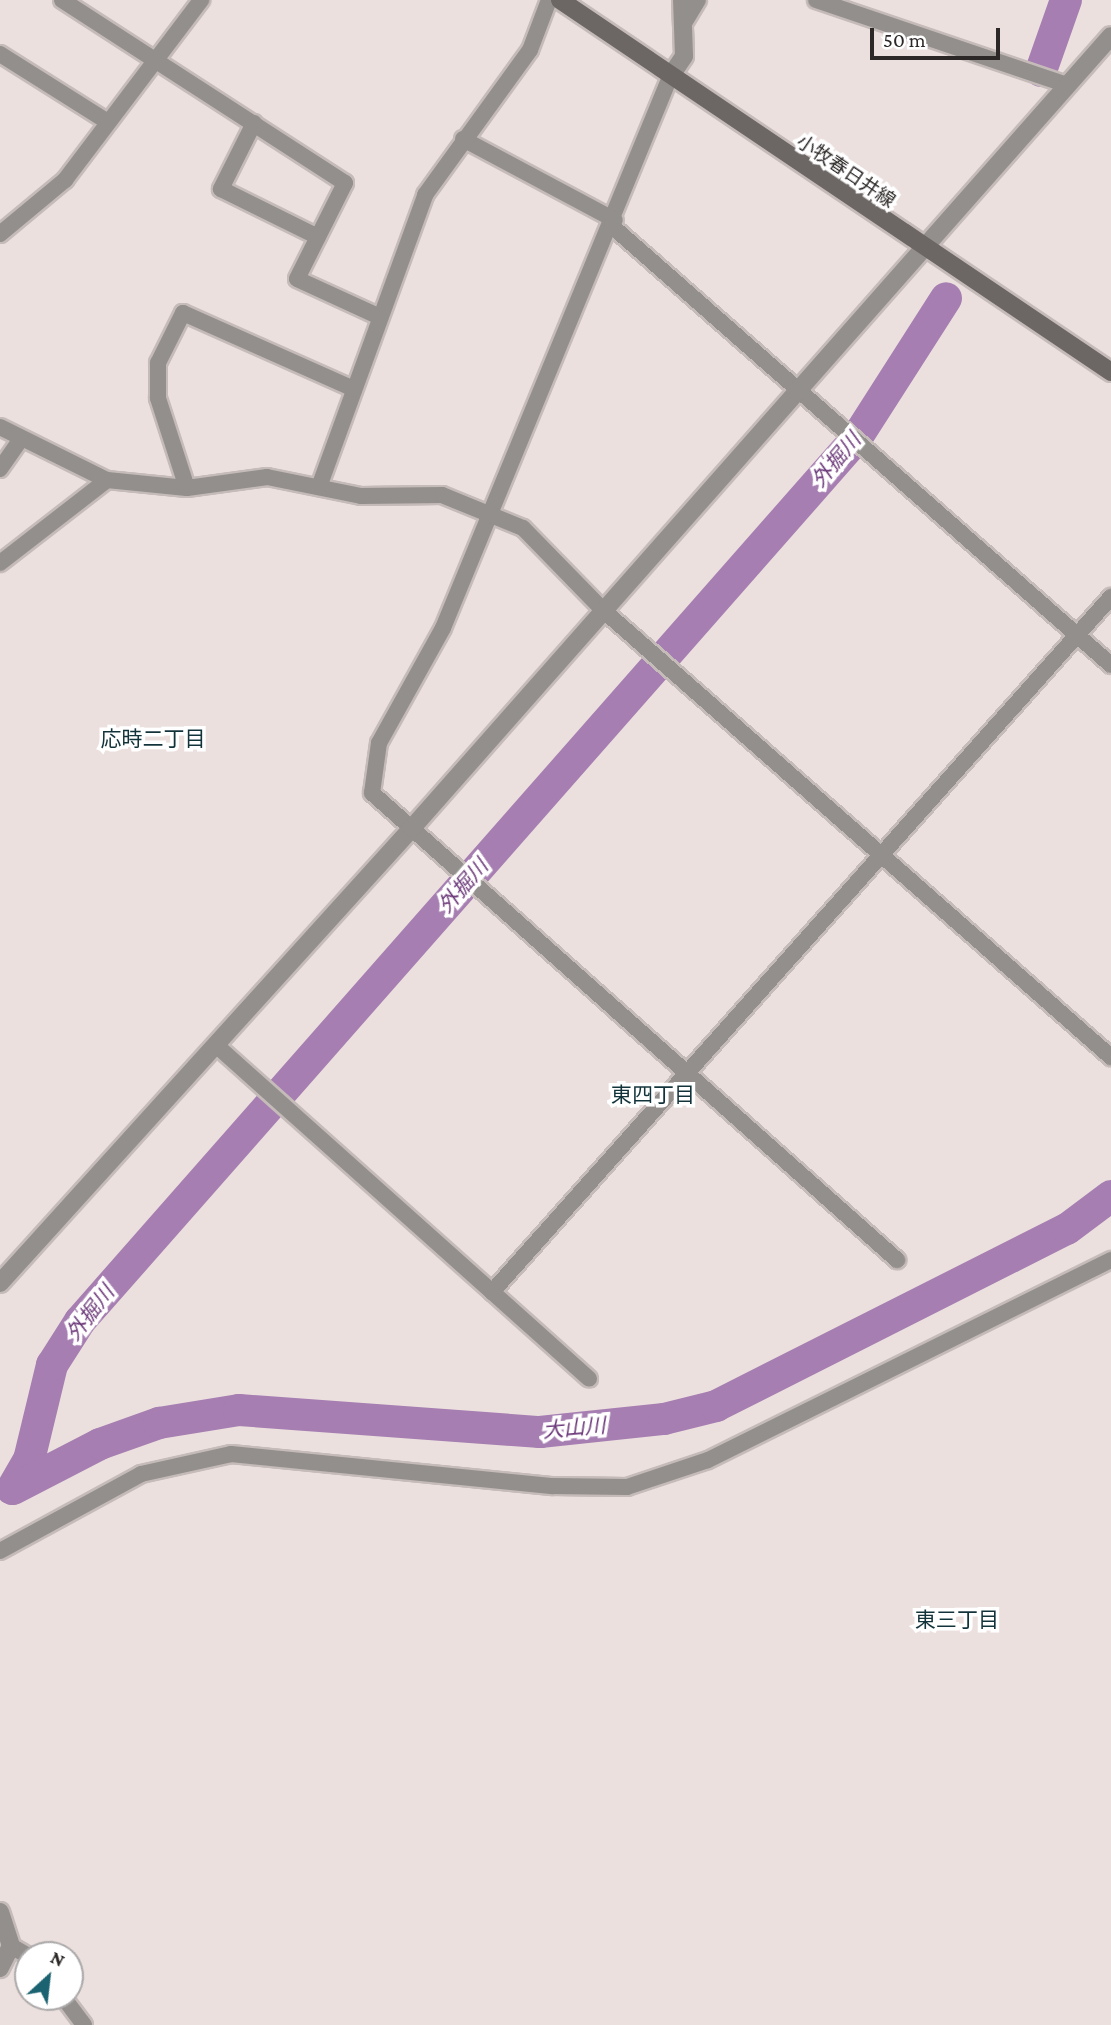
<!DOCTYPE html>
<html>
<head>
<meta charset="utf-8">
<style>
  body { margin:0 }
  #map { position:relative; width:1111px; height:2025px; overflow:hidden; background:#ebe0de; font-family:"Crimson Pro","Noto Sans JP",serif }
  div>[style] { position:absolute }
  .river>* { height:32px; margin:-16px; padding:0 16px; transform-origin:16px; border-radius:16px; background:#a67eb1 }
  .roads { filter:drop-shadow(2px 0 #c5bbb9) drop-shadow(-2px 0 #c5bbb9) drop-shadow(0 2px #c5bbb9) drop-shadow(0 -2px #c5bbb9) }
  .minor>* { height:16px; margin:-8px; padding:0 8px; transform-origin:8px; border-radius:8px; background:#938f8c }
  .tertiary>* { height:18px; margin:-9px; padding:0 9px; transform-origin:9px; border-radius:9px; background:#938f8c }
  .secondary>* { height:18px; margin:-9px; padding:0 9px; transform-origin:9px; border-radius:9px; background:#6c6764 }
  span { translate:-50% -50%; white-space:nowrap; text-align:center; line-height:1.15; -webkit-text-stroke:7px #fff; paint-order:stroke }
  .street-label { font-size:19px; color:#2c2827 }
  .water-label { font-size:21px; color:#6c397a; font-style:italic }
  .neighbourhood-label { font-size:21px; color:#12333a }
  .north { position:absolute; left:14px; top:1941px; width:70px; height:70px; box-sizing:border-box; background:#fff; border:2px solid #aba9a9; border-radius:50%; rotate:27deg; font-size:19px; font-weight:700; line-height:28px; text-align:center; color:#2c2827 }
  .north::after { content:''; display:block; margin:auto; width:24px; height:32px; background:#1c6372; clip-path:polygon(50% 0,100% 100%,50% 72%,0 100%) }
  .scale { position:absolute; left:870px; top:28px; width:130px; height:32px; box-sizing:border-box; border:4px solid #2c2827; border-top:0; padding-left:9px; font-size:21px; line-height:24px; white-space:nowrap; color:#2c2827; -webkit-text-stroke:5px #fff; paint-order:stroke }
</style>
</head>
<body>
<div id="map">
  <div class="river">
    <i style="left:1041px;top:71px;width:75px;rotate:-70.6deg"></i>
    <i style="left:12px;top:1489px;width:34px;rotate:-60deg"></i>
    <i style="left:29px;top:1460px;width:98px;rotate:-76.4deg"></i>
    <i style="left:52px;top:1365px;width:52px;rotate:-57.5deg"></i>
    <i style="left:80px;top:1321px;width:1175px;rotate:-48.66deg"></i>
    <i style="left:856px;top:439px;width:167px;rotate:-57.4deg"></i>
    <i style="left:13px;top:1489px;width:98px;rotate:-27.3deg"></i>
    <i style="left:100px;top:1444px;width:63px;rotate:-19.6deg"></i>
    <i style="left:159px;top:1423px;width:81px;rotate:-9.2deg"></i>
    <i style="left:239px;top:1410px;width:302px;rotate:4.2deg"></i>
    <i style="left:540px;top:1432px;width:125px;rotate:-6deg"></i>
    <i style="left:664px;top:1419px;width:54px;rotate:-14deg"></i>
    <i style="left:716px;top:1406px;width:393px;rotate:-26.8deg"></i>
    <i style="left:1067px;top:1229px;width:55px;rotate:-36.9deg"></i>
  </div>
  <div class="roads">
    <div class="minor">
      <i style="left:62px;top:0;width:337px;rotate:32.9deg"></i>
      <i style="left:345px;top:183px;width:107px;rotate:116.6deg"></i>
      <i style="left:297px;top:279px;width:91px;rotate:24.6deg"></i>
      <i style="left:816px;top:0;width:265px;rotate:18.7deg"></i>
      <i style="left:686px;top:20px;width:23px;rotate:-59deg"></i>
      <i style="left:0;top:54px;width:128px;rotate:32.2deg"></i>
      <i style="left:670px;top:77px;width:596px;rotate:112.39deg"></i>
      <i style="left:443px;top:628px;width:132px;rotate:119.1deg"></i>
      <i style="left:379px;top:743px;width:50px;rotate:98deg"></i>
      <i style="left:372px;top:793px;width:703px;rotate:41.65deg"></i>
      <i style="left:254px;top:123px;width:74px;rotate:116.6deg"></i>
      <i style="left:221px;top:189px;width:108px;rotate:26.3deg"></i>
      <i style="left:463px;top:139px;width:172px;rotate:28.1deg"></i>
      <i style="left:613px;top:227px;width:663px;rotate:41.33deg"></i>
      <i style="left:0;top:234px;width:85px;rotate:-39.7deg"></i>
      <i style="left:65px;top:180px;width:226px;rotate:-52.9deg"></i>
      <i style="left:0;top:427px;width:119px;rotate:26.4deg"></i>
      <i style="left:107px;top:480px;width:80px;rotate:5.7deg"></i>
      <i style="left:187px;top:488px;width:81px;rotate:-7.8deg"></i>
      <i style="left:267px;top:477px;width:96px;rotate:11.4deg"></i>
      <i style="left:361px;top:496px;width:81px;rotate:-0.7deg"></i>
      <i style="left:442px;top:495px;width:87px;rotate:22.2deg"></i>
      <i style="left:523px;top:528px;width:115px;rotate:45.7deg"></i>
      <i style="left:603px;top:610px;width:677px;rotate:41.35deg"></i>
      <i style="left:0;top:469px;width:37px;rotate:-55deg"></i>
      <i style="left:319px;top:487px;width:311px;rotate:-70deg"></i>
      <i style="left:425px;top:195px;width:179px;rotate:-54.1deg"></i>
      <i style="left:530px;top:50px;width:53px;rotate:-69.2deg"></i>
      <i style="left:187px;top:488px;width:95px;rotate:-107.9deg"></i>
      <i style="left:158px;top:398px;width:35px;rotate:-90deg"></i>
      <i style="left:158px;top:363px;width:56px;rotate:-63.4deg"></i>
      <i style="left:183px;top:313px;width:187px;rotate:24deg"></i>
      <i style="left:0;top:563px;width:135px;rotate:-37.8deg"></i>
      <i style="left:217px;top:1046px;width:499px;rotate:41.8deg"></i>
      <i style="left:492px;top:1292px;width:931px;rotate:-48.31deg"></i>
      <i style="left:0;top:1551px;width:161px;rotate:-28.6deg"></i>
      <i style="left:141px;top:1474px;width:92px;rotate:-12.5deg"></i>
      <i style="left:231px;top:1454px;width:324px;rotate:5.7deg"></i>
      <i style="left:553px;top:1486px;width:74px;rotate:0.8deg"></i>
      <i style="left:627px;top:1487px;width:85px;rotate:-18.4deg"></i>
      <i style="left:708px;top:1460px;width:450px;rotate:-26.4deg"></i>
      <i style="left:11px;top:1946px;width:20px;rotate:30deg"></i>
      <i style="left:63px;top:1997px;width:35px;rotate:53deg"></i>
    </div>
    <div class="tertiary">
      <i style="left:670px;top:77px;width:25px;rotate:-56deg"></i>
      <i style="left:684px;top:56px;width:56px;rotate:-92deg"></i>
      <i style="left:0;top:1283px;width:614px;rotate:-47.84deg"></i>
      <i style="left:412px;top:828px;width:1056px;rotate:-48.57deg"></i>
      <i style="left:0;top:1912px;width:36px;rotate:72deg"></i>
      <i style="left:11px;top:1946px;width:25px;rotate:117deg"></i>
    </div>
    <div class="secondary">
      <i style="left:560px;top:0;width:665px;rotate:34.02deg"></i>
    </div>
  </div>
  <div class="street-label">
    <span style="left:846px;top:171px;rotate:34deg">小牧春日井線</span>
  </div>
  <div class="water-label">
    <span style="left:836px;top:460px;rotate:-50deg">外掘川</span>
    <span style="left:463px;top:886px;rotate:-49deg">外掘川</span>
    <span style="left:90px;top:1313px;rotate:-52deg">外掘川</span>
    <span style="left:574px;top:1428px;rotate:-5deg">大山川</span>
  </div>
  <div class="neighbourhood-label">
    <span style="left:153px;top:739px">応時二丁目</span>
    <span style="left:653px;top:1095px">東四丁目</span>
    <span style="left:957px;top:1620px">東三丁目</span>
  </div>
  <div class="north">N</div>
  <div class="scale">50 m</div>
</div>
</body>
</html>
